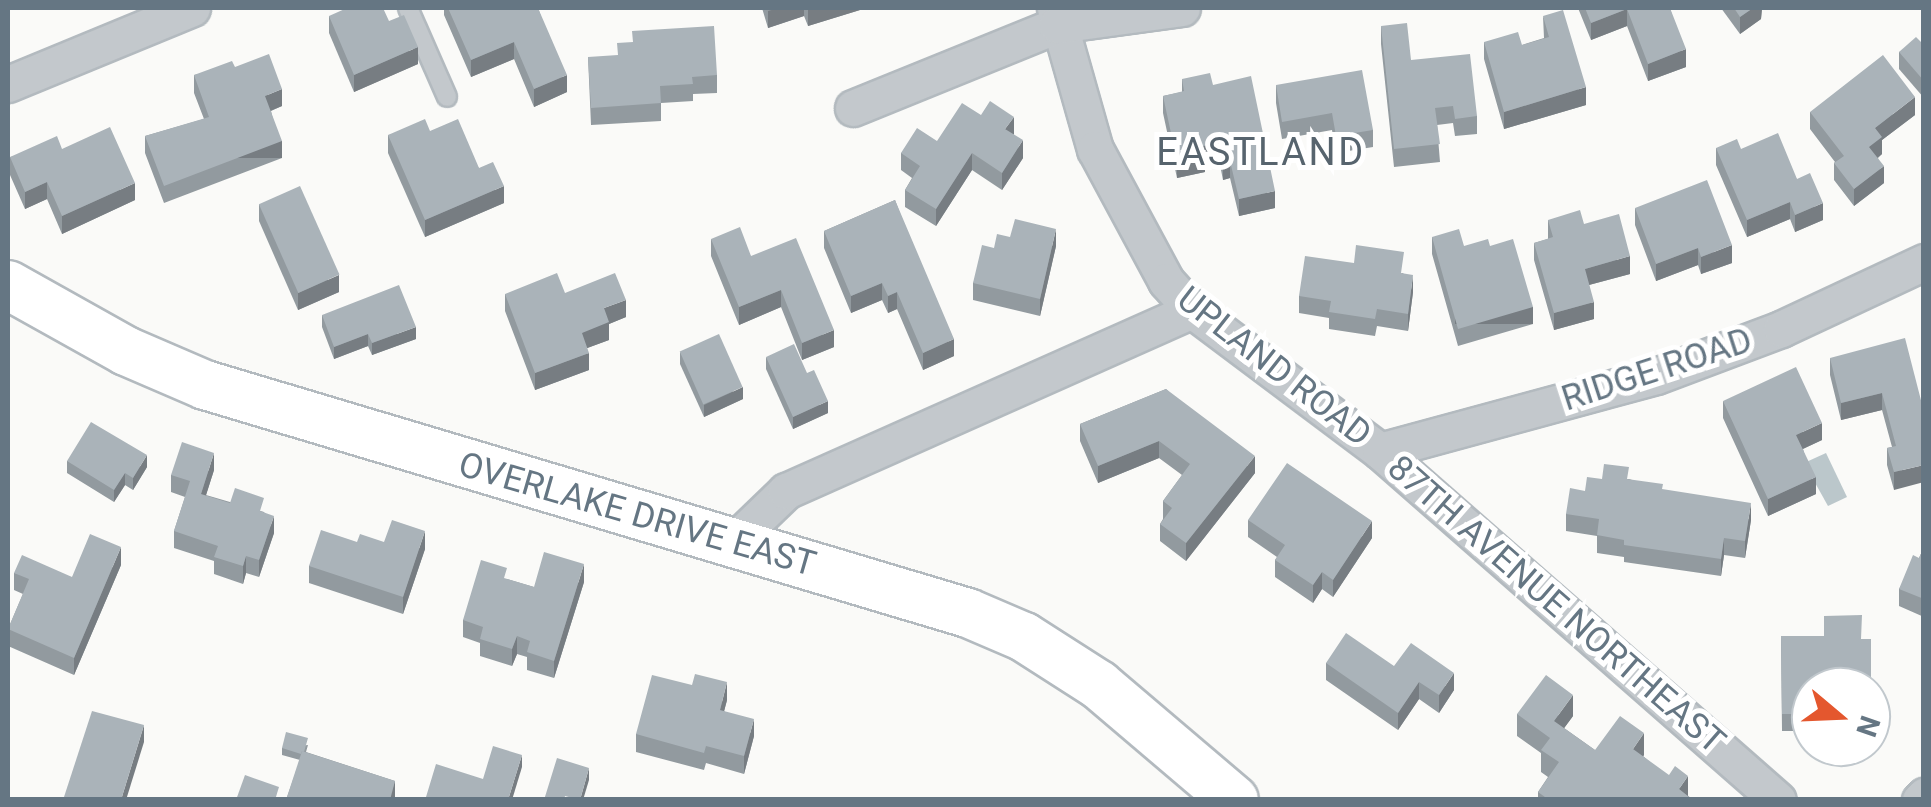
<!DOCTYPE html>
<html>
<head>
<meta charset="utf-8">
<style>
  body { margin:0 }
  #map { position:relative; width:1931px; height:807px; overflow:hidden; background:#fafaf8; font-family:Roboto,sans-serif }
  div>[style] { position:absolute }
  .water>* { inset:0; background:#bbc7cb }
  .roads { filter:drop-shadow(2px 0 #b3babf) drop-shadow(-2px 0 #b3babf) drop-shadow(0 2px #b3babf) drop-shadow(0 -2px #b3babf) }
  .lane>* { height:18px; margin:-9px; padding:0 9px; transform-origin:9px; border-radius:9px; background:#c3c8cc }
  .street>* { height:35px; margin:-17.5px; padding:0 17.5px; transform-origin:17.5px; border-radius:17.5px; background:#c3c8cc }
  .secondary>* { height:48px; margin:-24px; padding:0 24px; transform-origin:24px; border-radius:24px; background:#fff }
  .wall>* { inset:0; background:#929a9f }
  .shaded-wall>* { inset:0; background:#777d82; transform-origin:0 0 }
  .building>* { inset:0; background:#aab3b9; transform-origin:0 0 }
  span { translate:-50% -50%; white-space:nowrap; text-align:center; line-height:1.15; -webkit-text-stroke:10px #fff; paint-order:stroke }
  .street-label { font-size:35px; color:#657683 }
  .neighbourhood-label { font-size:38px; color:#57646e; letter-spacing:2.5px }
  .frame { position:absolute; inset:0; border:10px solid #657683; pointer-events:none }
  .north { position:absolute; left:1791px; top:667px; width:100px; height:100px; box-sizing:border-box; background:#fff; border:2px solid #c1c8cd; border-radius:50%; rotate:109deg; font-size:28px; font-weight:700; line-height:40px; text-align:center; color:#657683 }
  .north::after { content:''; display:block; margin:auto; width:35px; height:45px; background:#e4572e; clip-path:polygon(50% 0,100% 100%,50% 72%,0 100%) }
</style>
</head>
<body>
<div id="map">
  <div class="water">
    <i style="clip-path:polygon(1826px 453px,1847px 497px,1828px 506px,1804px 463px)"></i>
  </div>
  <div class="roads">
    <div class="lane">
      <i style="left:408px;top:8px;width:97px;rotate:66.3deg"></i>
    </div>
    <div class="street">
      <i style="left:1055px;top:8px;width:147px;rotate:74.2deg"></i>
      <i style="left:1095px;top:149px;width:150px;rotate:61.7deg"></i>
      <i style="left:1166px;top:281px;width:39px;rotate:48deg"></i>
      <i style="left:1192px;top:310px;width:235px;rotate:36.9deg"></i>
      <i style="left:1380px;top:451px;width:529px;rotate:41.25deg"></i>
      <i style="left:8px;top:84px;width:199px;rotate:-22.4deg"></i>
      <i style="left:853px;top:108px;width:220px;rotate:-22.1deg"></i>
      <i style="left:1057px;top:25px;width:126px;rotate:-7.7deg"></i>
      <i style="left:1380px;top:451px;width:286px;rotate:-15.2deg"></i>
      <i style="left:1656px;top:376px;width:134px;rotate:-20.6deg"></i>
      <i style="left:1781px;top:329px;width:158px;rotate:-25.1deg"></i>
      <i style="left:732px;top:543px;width:75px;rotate:-43.9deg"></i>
      <i style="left:786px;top:491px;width:445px;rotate:-24deg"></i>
      <i style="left:1920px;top:800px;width:6px;rotate:-45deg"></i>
    </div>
    <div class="secondary">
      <i style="left:8px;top:285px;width:135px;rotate:29.2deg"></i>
      <i style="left:126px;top:351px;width:86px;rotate:23.3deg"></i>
      <i style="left:205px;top:385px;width:796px;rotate:16.64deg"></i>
      <i style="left:968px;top:613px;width:61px;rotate:23.2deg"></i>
      <i style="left:1024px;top:637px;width:89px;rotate:32.6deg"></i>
      <i style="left:1099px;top:685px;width:177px;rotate:40.4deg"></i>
    </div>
  </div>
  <div class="wall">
    <i style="clip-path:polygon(444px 8px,538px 8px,567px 92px,534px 107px,514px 59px,471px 77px,444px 15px)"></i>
    <i style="clip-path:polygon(762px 8px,860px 8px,860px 10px,808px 26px,804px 16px,768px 28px)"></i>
    <i style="clip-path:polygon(1578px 8px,1670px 8px,1686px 67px,1648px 81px,1627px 26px,1591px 40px)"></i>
    <i style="clip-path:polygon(1721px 8px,1762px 8px,1761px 19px,1740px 34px)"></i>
    <i style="clip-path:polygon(329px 16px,389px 21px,418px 64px,354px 92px,329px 33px)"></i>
    <i style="clip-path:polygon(1543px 16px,1586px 105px,1504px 129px,1484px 59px,1484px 42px,1522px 45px,1544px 38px)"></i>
    <i style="clip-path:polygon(1381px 26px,1411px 60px,1477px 116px,1477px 134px,1455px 136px,1453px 123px,1437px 125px,1440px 162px,1394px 167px,1381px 44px)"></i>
    <i style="clip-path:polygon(1924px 45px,1924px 98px,1899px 69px,1899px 52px)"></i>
    <i style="clip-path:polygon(588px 57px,717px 75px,717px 93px,693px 94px,693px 101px,661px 103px,661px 121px,591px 125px)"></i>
    <i style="clip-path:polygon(235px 67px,282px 106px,271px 111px,282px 158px,164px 203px,145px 153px,145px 136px,204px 119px,194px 93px,194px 75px)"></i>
    <i style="clip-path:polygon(1182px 79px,1213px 85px,1275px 208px,1239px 216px,1230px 178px,1223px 180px,1219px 160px,1205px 163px,1205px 172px,1177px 178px,1163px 113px,1163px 96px,1182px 92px)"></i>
    <i style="clip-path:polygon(1276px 85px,1373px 130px,1373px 147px,1336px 153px,1332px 130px,1282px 139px,1276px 103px)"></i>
    <i style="clip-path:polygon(1810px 112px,1915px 115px,1882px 140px,1882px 154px,1878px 158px,1884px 183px,1854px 206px,1834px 180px,1834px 163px,1835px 162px,1810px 129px)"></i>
    <i style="clip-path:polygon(430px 131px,479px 168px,504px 203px,425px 237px,388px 153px,388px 135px)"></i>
    <i style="clip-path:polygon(1013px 134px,1023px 158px,1002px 190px,972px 170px,936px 226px,905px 207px,905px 190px,912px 178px,901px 170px,901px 153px,937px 141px)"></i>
    <i style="clip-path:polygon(1716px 148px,1741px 149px,1797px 179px,1823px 220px,1795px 232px,1790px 219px,1747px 237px,1716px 165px)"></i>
    <i style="clip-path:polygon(62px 149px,135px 200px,62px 234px,47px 199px,25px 209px,10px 175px,10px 157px)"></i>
    <i style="clip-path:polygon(895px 200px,954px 356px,923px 370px,897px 309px,888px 313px,882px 300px,851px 313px,824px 248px,824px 231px)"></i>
    <i style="clip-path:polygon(259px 204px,339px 292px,298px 310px,259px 221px)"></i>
    <i style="clip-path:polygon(1635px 208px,1732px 263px,1701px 274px,1698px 265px,1656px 281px,1635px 225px)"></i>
    <i style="clip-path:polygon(1548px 220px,1584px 224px,1630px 274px,1589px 285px,1594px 319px,1554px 330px,1534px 260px,1534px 243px,1548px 239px)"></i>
    <i style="clip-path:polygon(1432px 237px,1464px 246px,1490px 246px,1533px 324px,1458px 346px,1432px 254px)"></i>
    <i style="clip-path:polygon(711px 239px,751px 256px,834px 347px,802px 360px,781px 307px,739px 325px,711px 256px)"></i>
    <i style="clip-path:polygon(1056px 246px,1040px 316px,973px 300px,973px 283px,994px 248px)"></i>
    <i style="clip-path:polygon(1403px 273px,1413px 292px,1408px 331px,1377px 326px,1375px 336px,1329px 329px,1329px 318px,1299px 313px,1299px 296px)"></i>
    <i style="clip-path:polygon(565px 293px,626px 317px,609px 324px,609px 340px,587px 348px,589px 370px,535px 390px,505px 311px,505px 294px)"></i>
    <i style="clip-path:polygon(322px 315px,416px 339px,372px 355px,368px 346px,334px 359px,322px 327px)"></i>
    <i style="clip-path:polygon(680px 352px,743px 399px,704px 417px,680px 364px)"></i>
    <i style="clip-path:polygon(766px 357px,828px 413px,793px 429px,766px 369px)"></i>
    <i style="clip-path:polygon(1830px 358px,1924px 412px,1894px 490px,1887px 465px,1887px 448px,1892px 447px,1882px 410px,1841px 420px,1830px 375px)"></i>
    <i style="clip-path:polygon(1166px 389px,1255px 473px,1186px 561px,1160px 541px,1160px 524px,1163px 519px,1163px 501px,1182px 475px,1159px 458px,1098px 483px,1080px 441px,1080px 424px)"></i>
    <i style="clip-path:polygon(1723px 401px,1822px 440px,1803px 449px,1816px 494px,1768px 516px,1723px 418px)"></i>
    <i style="clip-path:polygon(67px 461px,147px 467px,133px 490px,125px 485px,114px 502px,67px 473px)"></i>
    <i style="clip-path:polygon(214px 470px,206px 495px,264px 512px,274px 533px,259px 577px,246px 573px,243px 584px,214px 574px,214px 561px,174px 548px,174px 531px,185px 497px,171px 492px,171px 475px)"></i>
    <i style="clip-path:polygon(1602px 479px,1629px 479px,1751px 520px,1745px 558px,1724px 555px,1721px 576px,1624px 562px,1624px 557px,1597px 553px,1597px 536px,1566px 531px,1566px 514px,1585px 491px)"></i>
    <i style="clip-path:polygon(1248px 520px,1372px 538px,1333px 597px,1322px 589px,1313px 603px,1275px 577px,1275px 560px,1277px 557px,1248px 537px)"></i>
    <i style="clip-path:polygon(357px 542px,384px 542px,425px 549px,403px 614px,309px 583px,309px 566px)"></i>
    <i style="clip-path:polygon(1924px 547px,1924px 617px,1899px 606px,1899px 589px,1919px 558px)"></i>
    <i style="clip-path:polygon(121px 565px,74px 675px,8px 646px,8px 629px,23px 594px,14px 590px,14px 573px,72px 577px)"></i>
    <i style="clip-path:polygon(507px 579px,534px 587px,584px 582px,554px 678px,527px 670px,527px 657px,517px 654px,512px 666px,480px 656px,480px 643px,463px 637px,463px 620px)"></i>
    <i style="clip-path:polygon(1862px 615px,1811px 687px,1811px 731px,1782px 731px,1781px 636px,1824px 636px)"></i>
    <i style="clip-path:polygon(1326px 663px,1394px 666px,1454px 690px,1439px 713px,1419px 699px,1398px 730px,1326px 680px)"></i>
    <i style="clip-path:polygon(727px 700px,724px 711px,754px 736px,744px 774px,706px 763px,704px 770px,636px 752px,636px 734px)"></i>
    <i style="clip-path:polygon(1517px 714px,1573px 716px,1564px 728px,1595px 750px,1644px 755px,1643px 756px,1693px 800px,1538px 800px,1538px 792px,1548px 777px,1541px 772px,1541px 753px,1517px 736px)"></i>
    <i style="clip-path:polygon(308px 745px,306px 752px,395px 781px,395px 800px,286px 800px,300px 760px,282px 755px,282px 748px)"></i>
  </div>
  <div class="shaded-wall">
    <i style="clip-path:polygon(779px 8px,804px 8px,804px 16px,768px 28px,768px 11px)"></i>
    <i style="clip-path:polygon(812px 8px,860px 8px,860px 10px,808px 26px,808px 9px)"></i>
    <i style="clip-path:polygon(1753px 8px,1762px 8px,1761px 19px,1740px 34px,1740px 17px)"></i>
    <i style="clip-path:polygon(1627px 9px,1627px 26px,1591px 40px,1591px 23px)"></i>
    <i style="clip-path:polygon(514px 42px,514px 59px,471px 77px,471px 60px)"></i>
    <i style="clip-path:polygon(418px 47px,418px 64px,354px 92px,354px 75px)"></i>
    <i style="clip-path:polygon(1686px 49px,1686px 67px,1648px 81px,1648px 64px)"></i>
    <i style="clip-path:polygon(567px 75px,567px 92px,534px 107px,534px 89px)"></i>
    <i style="clip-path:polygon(1586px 87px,1586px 105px,1504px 129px,1504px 112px)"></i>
    <i style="clip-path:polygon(282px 89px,282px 106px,265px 113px,265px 96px)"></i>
    <i style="clip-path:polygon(1915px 97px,1915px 115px,1882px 140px,1882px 154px,1869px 164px,1869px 147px,1875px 128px)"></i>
    <i style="clip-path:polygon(1014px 117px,1014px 134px,1005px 147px,1005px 129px)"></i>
    <i style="clip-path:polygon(1023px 140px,1023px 158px,1002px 190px,1002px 173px)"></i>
    <i style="left:282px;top:141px;width:17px;height:126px;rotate:90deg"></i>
    <i style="clip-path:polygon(1219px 143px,1219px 160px,1205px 163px,1205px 172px,1177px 178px,1177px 161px,1203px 146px)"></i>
    <i style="clip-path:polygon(972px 153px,972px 170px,936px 226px,936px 209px)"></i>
    <i style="clip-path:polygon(1230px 161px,1230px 178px,1223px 180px,1223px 162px)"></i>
    <i style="clip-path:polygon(1884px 166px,1884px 183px,1854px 206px,1854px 189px)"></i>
    <i style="clip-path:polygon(47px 182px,47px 199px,25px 209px,25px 192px)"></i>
    <i style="clip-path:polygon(135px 183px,135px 200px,62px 234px,62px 216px)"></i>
    <i style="clip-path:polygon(504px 186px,504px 203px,425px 237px,425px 220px)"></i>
    <i style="clip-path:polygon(1275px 191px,1275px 208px,1239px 216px,1239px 199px)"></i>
    <i style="clip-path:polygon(1790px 202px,1790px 219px,1747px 237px,1747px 220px)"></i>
    <i style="clip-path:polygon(1823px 203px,1823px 220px,1795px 232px,1795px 215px)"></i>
    <i style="clip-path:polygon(1056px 229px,1056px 246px,1040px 316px,1040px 299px)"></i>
    <i style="clip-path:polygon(1732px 245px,1732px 263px,1701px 274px,1701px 257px)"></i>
    <i style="clip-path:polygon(1698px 248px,1698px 265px,1656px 281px,1656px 264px)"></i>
    <i style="clip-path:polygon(1630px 256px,1630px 274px,1585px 286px,1585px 269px)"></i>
    <i style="clip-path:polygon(339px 275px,339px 292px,298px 310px,298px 293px)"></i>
    <i style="clip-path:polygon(1413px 275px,1413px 292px,1408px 331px,1408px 314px)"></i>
    <i style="clip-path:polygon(882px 283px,882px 300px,851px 313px,851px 296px)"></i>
    <i style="clip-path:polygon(781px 290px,781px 307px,739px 325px,739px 307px)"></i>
    <i style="clip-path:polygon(897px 292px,897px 309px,888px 313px,888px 296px)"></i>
    <i style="clip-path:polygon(626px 300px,626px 317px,609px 324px,609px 340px,582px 350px,582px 333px,604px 308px)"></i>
    <i style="clip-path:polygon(1594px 302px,1594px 319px,1554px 330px,1554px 313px)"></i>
    <i style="left:1533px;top:307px;width:17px;height:78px;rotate:90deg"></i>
    <i style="clip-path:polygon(416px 327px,416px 339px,372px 355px,372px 343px)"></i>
    <i style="clip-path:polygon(834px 330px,834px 347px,802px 360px,802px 343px)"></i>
    <i style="clip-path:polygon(368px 334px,368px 346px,334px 359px,334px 347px)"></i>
    <i style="clip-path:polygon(954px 339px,954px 356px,923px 370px,923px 353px)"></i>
    <i style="clip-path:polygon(589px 353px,589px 370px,535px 390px,535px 373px)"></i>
    <i style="clip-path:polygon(743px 387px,743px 399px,704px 417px,704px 405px)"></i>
    <i style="clip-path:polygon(1882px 393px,1882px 410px,1841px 420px,1841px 403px)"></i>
    <i style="clip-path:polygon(828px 401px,828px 413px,793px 429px,793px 417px)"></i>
    <i style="clip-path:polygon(1822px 423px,1822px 440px,1796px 452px,1796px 435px)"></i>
    <i style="clip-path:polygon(1159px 441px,1159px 458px,1098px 483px,1098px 466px)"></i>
    <i style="clip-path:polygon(214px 453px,214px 470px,201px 511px,201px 494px)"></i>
    <i style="clip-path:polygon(147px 455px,147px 467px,133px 490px,133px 478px)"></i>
    <i style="clip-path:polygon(1255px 456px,1255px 473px,1186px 561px,1186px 543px)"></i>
    <i style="clip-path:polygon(1924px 465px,1924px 482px,1894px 490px,1894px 472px)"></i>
    <i style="clip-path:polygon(125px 473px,125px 485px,114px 502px,114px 490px)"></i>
    <i style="clip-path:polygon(1816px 477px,1816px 494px,1768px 516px,1768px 499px)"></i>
    <i style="clip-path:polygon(1751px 503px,1751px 520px,1745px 558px,1745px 541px)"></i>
    <i style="clip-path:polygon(274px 516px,274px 533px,259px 577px,259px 560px)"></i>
    <i style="clip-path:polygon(1372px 521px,1372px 538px,1333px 597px,1333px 580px)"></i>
    <i style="clip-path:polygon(425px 531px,425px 549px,403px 614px,403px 597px)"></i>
    <i style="clip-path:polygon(1724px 538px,1724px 555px,1721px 576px,1721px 559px)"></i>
    <i style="clip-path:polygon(121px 547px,121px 565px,74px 675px,74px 658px)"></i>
    <i style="clip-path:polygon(246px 556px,246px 573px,243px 584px,243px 566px)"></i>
    <i style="clip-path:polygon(584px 564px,584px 582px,554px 678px,554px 661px)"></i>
    <i style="clip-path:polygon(1322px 572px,1322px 589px,1313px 603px,1313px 585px)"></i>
    <i style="clip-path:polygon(517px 636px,517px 654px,512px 666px,512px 649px)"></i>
    <i style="clip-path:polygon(1454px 673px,1454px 690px,1439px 713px,1439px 695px)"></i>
    <i style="clip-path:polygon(727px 682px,727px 700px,720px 727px,720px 710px)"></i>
    <i style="clip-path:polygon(1419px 682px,1419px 699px,1398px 730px,1398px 713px)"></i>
    <i style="clip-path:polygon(1573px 695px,1573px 716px,1554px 742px,1554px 721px)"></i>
    <i style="clip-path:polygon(754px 719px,754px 736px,744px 774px,744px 756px)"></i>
    <i style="clip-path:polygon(144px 725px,144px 742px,126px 800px,121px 800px)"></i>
    <i style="clip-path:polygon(1644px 733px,1644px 755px,1633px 770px,1633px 749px)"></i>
    <i style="clip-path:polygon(522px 755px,522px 767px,512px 800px,508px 800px)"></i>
    <i style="clip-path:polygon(589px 768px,589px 780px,583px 800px,580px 800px)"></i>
    <i style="clip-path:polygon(1688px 776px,1688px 797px,1679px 789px)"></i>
    <i style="clip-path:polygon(395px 781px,395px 798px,389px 800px)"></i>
  </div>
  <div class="building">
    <i style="clip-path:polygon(347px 8px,383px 8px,389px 21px,404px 15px,418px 47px,354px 75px,329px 16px)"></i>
    <i style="clip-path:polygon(448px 8px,538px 8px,567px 75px,534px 89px,514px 42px,471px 60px)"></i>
    <i style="clip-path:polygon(1585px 8px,1670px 8px,1686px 49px,1648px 64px,1627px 9px,1591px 23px)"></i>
    <i style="clip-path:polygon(1734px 8px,1753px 8px,1740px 17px)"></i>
    <i style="clip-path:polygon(1563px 10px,1586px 87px,1504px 112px,1484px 42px,1518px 32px,1522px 45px,1549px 37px,1543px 16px)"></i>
    <i style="clip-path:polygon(1407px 23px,1411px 60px,1470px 54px,1477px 116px,1455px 119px,1453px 106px,1435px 108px,1440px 144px,1394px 149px,1381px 26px)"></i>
    <i style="clip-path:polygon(714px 26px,717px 75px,692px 77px,693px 84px,660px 86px,661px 103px,591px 108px,588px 57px,618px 55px,617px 43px,633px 42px,632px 31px)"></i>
    <i style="clip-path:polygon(1916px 37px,1924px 45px,1924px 81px,1899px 52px)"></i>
    <i style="clip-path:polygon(269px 54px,282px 89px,265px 96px,282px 141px,164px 186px,145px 136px,209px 117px,194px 75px,232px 61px,235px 67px)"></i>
    <i style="clip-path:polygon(1883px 55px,1915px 97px,1875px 128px,1882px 137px,1869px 147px,1884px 166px,1854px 189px,1834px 163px,1844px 156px,1810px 112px)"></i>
    <i style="clip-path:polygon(1362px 70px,1373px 130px,1336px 136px,1332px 113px,1282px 122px,1276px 85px)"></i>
    <i style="clip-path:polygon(1210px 73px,1213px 85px,1251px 76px,1275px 191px,1239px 199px,1230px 161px,1223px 162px,1219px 143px,1203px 146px,1205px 155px,1177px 161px,1163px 96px,1184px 91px,1182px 79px)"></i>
    <i style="clip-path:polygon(990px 101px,1014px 117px,1005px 129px,1023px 140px,1002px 173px,972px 153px,936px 209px,905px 190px,920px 166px,901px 153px,917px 128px,937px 141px,962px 103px,981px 115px)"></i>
    <i style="clip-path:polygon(425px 119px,430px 131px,458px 119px,479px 168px,493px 162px,504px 186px,425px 220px,388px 135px)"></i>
    <i style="clip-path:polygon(110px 127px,135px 183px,62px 216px,47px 182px,25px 192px,10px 157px,57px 136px,62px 149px)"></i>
    <i style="clip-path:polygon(1778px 133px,1797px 179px,1810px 173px,1823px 203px,1795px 215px,1790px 202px,1747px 220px,1716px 148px,1737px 139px,1741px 149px)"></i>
    <i style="clip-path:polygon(1707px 180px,1732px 245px,1701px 257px,1698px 248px,1656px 264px,1635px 208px)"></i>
    <i style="left:300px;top:186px;width:97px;height:45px;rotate:66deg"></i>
    <i style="clip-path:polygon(895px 200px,954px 339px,923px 353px,897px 292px,888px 296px,882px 283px,851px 296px,824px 231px)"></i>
    <i style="clip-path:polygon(1580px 210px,1584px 224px,1619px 214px,1630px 256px,1585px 269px,1594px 302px,1554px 313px,1534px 243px,1553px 237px,1548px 220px)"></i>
    <i style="clip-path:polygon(1015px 219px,1056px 229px,1040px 299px,973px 283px,982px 245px,994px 248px,997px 234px,1010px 237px)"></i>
    <i style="clip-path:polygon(740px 227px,751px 256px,796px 238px,834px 330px,802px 343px,781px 290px,739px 307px,711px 239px)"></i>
    <i style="clip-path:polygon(1459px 229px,1464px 246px,1488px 239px,1490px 246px,1513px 239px,1533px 307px,1458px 329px,1432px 237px)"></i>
    <i style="clip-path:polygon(1356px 245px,1404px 252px,1401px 273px,1413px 275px,1408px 314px,1377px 309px,1375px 319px,1329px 312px,1331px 301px,1299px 296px,1305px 256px,1354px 263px)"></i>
    <i style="clip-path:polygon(557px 273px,565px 293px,615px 273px,626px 300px,604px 308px,609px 322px,582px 333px,589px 353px,535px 373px,505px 294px)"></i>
    <i style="clip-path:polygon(399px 285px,416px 327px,372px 343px,368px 334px,334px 347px,322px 315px)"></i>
    <i style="left:719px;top:334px;width:58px;height:43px;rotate:66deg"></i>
    <i style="clip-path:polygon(1905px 338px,1924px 412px,1924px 465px,1894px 472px,1887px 448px,1896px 446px,1882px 393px,1841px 403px,1830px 358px)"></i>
    <i style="clip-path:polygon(794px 344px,807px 373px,814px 370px,828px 401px,793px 417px,766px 357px)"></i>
    <i style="clip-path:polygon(1796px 367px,1822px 423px,1796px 435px,1816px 477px,1768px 499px,1723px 401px)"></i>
    <i style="clip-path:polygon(1166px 389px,1255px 456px,1186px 543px,1160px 524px,1172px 508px,1163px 501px,1190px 464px,1159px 441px,1098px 466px,1080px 424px)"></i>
    <i style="clip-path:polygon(91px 422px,147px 455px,133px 478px,125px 473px,114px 490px,67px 461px)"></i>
    <i style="clip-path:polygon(182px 442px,214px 453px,201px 494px,230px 503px,235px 488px,264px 498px,260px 511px,274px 516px,259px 560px,246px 556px,243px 566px,214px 557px,218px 546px,174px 531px,190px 481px,171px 475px)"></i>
    <i style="clip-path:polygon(1287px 463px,1372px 521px,1333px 580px,1322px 572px,1313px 585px,1275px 560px,1285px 545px,1248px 520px)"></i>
    <i style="clip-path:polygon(1604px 464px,1629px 467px,1627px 479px,1663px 484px,1662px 489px,1751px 503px,1745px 541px,1724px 538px,1721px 559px,1624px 545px,1624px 540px,1597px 535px,1599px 519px,1566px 514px,1570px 488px,1585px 491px,1587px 477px,1602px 479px)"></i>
    <i style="clip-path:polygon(392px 520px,425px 531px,403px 597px,309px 566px,321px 530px,357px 542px,360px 534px,384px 542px)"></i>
    <i style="clip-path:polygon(90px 534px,121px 547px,74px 658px,8px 629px,29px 579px,14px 573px,22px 555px,72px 577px)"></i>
    <i style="clip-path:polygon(1924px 547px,1924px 599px,1899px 589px,1913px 555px,1919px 558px)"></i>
    <i style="clip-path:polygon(544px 552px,584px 564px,554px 661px,527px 652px,530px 641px,517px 636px,512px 649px,480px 639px,483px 627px,463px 620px,481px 560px,507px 568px,504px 578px,534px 587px)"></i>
    <i style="clip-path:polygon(1862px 615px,1861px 639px,1871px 639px,1871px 687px,1811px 687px,1811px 714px,1782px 714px,1781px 636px,1824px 636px,1824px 616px)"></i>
    <i style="clip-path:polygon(1346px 633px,1394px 666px,1411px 643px,1454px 673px,1439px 695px,1419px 682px,1398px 713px,1326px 663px)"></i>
    <i style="clip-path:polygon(695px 674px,727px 682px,720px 710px,754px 719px,744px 756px,706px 746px,704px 753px,636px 734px,652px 675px,692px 685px)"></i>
    <i style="clip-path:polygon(1546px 675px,1573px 695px,1554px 721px,1595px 750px,1620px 716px,1644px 733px,1633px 749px,1669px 775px,1675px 766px,1688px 776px,1679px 789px,1693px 800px,1549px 800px,1538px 792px,1559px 762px,1541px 750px,1550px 738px,1517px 714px)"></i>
    <i style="clip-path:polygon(92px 711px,144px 725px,121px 800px,71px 800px,64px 797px)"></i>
    <i style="clip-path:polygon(286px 732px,308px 738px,304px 752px,302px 751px,301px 754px,282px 748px)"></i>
    <i style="clip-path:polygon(493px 746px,522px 755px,508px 800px,434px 800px,426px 797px,436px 764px,483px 779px)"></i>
    <i style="clip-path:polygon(302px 751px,395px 781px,390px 800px,286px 800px)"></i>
    <i style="clip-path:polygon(557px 758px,589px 768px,580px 800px,565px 796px,564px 800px,544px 800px)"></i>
    <i style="clip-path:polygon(245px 775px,279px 787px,275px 800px,236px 800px)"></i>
  </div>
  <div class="street-label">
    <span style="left:1274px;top:367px;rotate:38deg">UPLAND ROAD</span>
    <span style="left:1657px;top:370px;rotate:-18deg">RIDGE ROAD</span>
    <span style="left:637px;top:515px;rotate:16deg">OVERLAKE DRIVE EAST</span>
    <span style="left:1556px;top:605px;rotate:41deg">87TH AVENUE NORTHEAST</span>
  </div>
  <div class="neighbourhood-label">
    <span style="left:1261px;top:153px">EASTLAND</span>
  </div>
  <div class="frame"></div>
  <div class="north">N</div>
</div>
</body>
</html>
